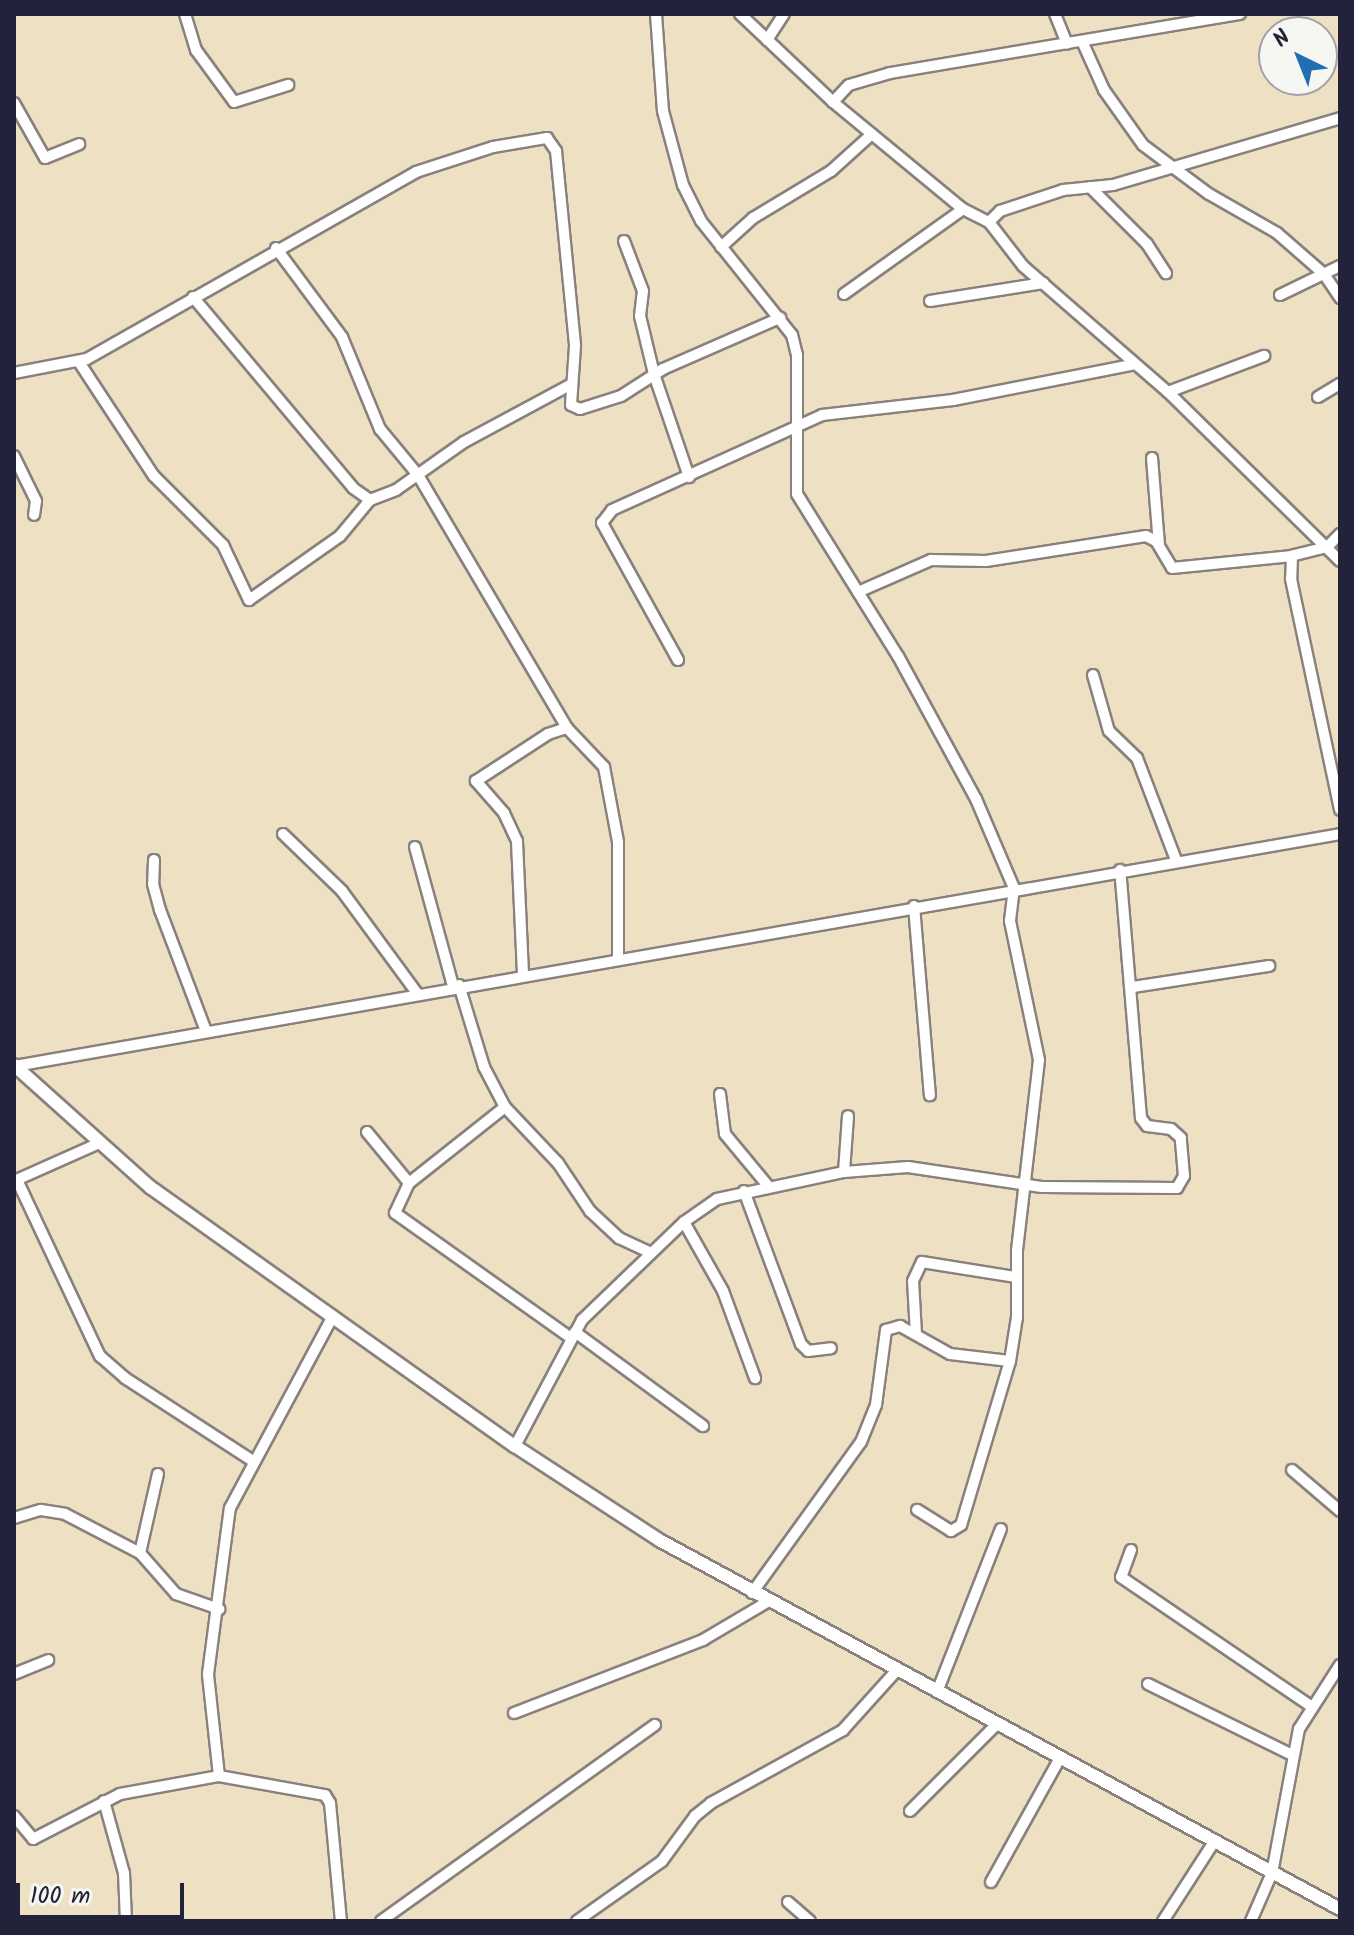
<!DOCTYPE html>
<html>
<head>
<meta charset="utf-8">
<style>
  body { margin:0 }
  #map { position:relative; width:1354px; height:1935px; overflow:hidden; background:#eee0c2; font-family:Kalam,sans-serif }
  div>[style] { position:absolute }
  .roads { filter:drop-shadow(2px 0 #88817e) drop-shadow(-2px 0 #88817e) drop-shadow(0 2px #88817e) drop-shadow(0 -2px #88817e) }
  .minor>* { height:10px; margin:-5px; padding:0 5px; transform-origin:5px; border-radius:5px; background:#fff }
  .tertiary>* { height:12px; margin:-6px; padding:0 6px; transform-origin:6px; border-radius:6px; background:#fff }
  span { translate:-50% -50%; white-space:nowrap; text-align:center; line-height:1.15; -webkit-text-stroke:6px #f6f6f2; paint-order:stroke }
  .frame { position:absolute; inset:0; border:16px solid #22223b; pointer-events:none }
  .north { position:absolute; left:1258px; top:16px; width:80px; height:80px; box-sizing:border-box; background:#f6f6f2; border:2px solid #a1a1a9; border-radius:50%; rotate:317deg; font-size:22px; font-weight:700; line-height:32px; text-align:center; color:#22223b }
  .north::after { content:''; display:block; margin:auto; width:28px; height:36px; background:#1f6fb2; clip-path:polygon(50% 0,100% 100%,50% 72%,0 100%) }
  .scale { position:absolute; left:16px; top:1883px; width:168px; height:36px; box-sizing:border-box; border:4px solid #22223b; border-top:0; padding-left:10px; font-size:24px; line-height:28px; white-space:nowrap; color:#22223b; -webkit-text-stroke:6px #f6f6f2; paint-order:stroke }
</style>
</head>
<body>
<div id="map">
  <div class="roads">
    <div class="minor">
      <i style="left:185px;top:14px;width:38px;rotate:73deg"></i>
      <i style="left:196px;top:50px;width:64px;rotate:53.8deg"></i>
      <i style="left:234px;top:102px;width:57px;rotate:-17.5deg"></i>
      <i style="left:656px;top:14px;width:97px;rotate:85.9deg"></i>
      <i style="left:663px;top:111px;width:77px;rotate:74.9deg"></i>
      <i style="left:683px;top:185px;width:40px;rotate:63.4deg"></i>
      <i style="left:701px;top:221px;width:146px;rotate:51.4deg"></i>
      <i style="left:792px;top:335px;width:21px;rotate:76deg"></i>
      <i style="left:797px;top:355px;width:139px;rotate:90deg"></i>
      <i style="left:797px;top:494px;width:191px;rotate:58.1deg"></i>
      <i style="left:898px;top:656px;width:163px;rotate:61.4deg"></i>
      <i style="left:976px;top:799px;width:97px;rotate:66.9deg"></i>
      <i style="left:1014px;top:888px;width:33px;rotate:97deg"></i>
      <i style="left:1010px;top:921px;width:142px;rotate:78.2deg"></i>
      <i style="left:1039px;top:1060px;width:192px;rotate:96.6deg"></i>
      <i style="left:1017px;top:1251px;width:66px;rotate:90deg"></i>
      <i style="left:1017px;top:1317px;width:45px;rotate:99deg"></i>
      <i style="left:1010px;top:1361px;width:171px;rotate:106.6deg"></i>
      <i style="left:961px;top:1525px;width:12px;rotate:149deg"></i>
      <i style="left:951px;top:1531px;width:40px;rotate:-148deg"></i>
      <i style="left:740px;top:14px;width:128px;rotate:43.4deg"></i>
      <i style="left:833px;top:102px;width:168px;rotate:39.5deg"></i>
      <i style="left:963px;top:209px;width:29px;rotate:27deg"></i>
      <i style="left:989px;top:222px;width:56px;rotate:52.3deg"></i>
      <i style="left:1023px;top:266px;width:192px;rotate:41deg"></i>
      <i style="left:1168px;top:392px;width:241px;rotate:44.5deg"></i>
      <i style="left:1055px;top:14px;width:32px;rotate:68deg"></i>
      <i style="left:767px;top:40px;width:31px;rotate:-57deg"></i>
      <i style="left:1082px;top:41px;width:54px;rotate:65.8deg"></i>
      <i style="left:1104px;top:90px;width:67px;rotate:54.7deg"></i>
      <i style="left:1143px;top:145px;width:82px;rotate:36.6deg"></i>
      <i style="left:1209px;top:194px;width:78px;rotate:29.8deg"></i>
      <i style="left:1277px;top:233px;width:62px;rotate:41.1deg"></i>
      <i style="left:1324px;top:274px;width:29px;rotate:56deg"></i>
      <i style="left:833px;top:102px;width:23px;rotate:-47deg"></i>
      <i style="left:849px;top:85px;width:43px;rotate:-16.3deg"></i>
      <i style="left:890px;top:73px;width:355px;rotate:-9.6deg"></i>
      <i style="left:14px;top:103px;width:63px;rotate:60.6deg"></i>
      <i style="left:45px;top:158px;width:37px;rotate:-22deg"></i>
      <i style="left:1090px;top:187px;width:81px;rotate:45deg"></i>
      <i style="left:1147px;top:244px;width:35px;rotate:57deg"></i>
      <i style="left:989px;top:222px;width:16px;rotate:-45deg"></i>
      <i style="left:1000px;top:211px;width:66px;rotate:-18.4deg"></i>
      <i style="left:1063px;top:190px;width:50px;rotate:-5.7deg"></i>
      <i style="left:1113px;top:185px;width:237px;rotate:-16.4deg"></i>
      <i style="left:624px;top:241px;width:53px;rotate:69.2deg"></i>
      <i style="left:643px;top:291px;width:25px;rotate:97deg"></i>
      <i style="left:640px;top:316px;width:60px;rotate:76.4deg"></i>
      <i style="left:654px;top:374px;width:109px;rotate:71.2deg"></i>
      <i style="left:721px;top:247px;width:43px;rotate:-42.2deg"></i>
      <i style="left:753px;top:218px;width:91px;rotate:-31.1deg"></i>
      <i style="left:831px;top:171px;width:55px;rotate:-42.1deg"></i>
      <i style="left:276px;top:248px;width:111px;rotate:53.4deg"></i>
      <i style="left:342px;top:337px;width:100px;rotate:67.6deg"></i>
      <i style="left:380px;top:429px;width:60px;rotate:50.4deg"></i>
      <i style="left:418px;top:475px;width:294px;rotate:59.5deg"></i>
      <i style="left:567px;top:728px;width:54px;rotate:46.5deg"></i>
      <i style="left:604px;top:767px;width:76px;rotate:79.4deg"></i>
      <i style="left:618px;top:842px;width:115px;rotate:90deg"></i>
      <i style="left:844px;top:294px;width:146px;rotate:-35.5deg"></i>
      <i style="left:1280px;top:295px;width:67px;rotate:-25.8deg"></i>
      <i style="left:193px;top:297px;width:249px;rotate:50deg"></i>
      <i style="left:353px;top:488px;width:21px;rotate:35deg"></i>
      <i style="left:370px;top:500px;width:28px;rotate:-21deg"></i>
      <i style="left:396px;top:490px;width:83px;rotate:-35.2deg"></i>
      <i style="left:464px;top:442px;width:120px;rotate:-28.3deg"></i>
      <i style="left:930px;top:301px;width:115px;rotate:-9deg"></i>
      <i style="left:79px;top:362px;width:136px;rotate:56.7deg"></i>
      <i style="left:154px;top:476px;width:98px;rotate:45deg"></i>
      <i style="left:223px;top:545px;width:61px;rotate:64.7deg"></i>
      <i style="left:249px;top:600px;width:111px;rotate:-35.1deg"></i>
      <i style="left:340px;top:536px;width:47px;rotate:-50.2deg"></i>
      <i style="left:14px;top:373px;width:74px;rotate:-10.9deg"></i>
      <i style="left:87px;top:359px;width:378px;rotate:-29.6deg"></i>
      <i style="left:416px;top:172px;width:81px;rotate:-18deg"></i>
      <i style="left:493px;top:147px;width:55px;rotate:-9.5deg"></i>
      <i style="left:547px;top:138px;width:16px;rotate:55deg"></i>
      <i style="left:556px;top:151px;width:196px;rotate:84.4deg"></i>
      <i style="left:575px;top:346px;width:59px;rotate:93.9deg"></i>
      <i style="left:571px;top:405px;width:10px;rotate:24deg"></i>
      <i style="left:580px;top:409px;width:43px;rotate:-17.6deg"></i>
      <i style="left:621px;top:396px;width:50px;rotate:-32.7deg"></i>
      <i style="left:663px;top:369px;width:128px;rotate:-23.6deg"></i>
      <i style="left:1168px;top:392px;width:103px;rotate:-20.6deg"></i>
      <i style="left:1318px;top:397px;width:26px;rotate:-31deg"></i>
      <i style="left:14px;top:456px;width:50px;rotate:63.9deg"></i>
      <i style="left:36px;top:501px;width:14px;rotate:98deg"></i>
      <i style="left:1152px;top:458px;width:87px;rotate:85.4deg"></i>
      <i style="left:1340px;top:534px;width:18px;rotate:135deg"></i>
      <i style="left:1327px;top:547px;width:36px;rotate:166deg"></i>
      <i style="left:1292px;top:556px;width:23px;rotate:92deg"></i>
      <i style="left:1291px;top:579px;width:236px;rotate:78deg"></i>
      <i style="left:858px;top:592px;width:80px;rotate:-23.7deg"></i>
      <i style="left:931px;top:560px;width:55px;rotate:1deg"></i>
      <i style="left:986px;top:561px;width:162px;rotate:-8.9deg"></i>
      <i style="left:1146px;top:536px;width:11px;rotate:27deg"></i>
      <i style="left:1156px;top:541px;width:31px;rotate:59deg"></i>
      <i style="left:1172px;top:568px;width:121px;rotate:-5.7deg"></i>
      <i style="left:678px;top:660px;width:157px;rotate:-119deg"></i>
      <i style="left:602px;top:523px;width:16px;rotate:-52deg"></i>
      <i style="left:612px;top:510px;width:230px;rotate:-24.3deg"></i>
      <i style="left:822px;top:415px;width:132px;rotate:-6.5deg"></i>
      <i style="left:953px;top:400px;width:182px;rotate:-11.1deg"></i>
      <i style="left:1093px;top:675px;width:58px;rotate:74.1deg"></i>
      <i style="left:1109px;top:731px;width:39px;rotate:44deg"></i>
      <i style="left:1137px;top:758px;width:109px;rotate:69.1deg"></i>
      <i style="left:283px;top:834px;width:82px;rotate:44deg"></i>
      <i style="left:342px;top:891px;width:127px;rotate:53.7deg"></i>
      <i style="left:415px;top:847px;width:144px;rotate:74.7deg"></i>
      <i style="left:154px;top:860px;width:24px;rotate:92deg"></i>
      <i style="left:153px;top:884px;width:27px;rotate:75deg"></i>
      <i style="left:160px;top:910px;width:129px;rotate:69.2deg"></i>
      <i style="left:914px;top:906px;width:190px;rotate:85.2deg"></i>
      <i style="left:523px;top:974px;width:133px;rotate:-92.6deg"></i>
      <i style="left:517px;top:841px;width:31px;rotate:-115deg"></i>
      <i style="left:504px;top:813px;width:43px;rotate:-131.2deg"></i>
      <i style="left:476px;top:781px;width:86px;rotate:-33.1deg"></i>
      <i style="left:548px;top:734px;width:20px;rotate:-18deg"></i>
      <i style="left:459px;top:985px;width:86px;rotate:73deg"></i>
      <i style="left:484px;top:1067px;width:45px;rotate:62.3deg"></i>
      <i style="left:505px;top:1107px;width:77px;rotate:46.6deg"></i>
      <i style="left:558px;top:1163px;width:58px;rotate:56.3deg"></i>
      <i style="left:590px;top:1211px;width:40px;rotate:43deg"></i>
      <i style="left:619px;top:1238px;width:35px;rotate:25deg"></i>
      <i style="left:1133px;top:987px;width:138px;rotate:-8.8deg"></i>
      <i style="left:15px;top:1066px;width:1345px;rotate:-9.93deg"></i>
      <i style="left:720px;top:1094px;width:40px;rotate:82.9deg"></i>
      <i style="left:725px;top:1134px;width:69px;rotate:50.3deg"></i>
      <i style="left:505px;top:1107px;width:122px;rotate:141.6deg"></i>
      <i style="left:409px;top:1183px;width:33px;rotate:115deg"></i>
      <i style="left:395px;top:1213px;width:216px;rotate:35.4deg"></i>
      <i style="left:367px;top:1132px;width:66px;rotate:50.5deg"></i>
      <i style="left:844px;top:1172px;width:56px;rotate:-85.9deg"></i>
      <i style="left:17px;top:1180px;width:195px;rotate:64.8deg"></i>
      <i style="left:100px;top:1356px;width:33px;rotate:41deg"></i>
      <i style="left:125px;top:1378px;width:153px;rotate:33deg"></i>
      <i style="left:14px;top:1181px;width:91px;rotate:-24deg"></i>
      <i style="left:744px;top:1191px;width:163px;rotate:69.6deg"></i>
      <i style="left:801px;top:1344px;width:10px;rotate:45deg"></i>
      <i style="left:808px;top:1351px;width:23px;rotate:-7deg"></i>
      <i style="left:684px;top:1222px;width:79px;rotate:60.5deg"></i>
      <i style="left:723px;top:1291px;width:93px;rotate:69.8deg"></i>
      <i style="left:575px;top:1332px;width:159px;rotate:36.3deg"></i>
      <i style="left:916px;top:1334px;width:53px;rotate:-93.2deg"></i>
      <i style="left:913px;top:1281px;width:21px;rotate:-65deg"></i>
      <i style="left:922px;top:1262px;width:95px;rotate:9.1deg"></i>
      <i style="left:515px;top:1446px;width:143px;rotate:-62deg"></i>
      <i style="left:582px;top:1320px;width:141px;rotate:-43.9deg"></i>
      <i style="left:684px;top:1222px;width:40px;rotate:-34.9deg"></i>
      <i style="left:717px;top:1199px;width:130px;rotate:-12deg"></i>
      <i style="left:844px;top:1172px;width:64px;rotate:-4.5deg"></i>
      <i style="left:908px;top:1167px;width:135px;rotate:8.5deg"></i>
      <i style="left:1042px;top:1187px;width:135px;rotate:0.4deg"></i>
      <i style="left:1177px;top:1188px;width:14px;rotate:-60deg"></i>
      <i style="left:1184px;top:1176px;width:38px;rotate:-95deg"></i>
      <i style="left:1181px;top:1138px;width:13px;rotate:-138deg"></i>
      <i style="left:1171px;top:1129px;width:24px;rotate:-173deg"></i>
      <i style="left:1147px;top:1126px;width:10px;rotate:-127deg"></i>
      <i style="left:1141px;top:1118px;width:249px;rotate:-94.8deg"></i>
      <i style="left:1292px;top:1470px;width:63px;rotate:40.5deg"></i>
      <i style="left:14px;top:1518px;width:28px;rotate:-17deg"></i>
      <i style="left:41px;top:1510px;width:24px;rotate:9deg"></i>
      <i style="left:65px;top:1514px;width:85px;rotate:27.5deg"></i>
      <i style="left:140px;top:1553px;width:55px;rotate:48.7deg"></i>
      <i style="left:176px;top:1594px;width:46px;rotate:19.2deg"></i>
      <i style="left:1131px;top:1550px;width:29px;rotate:110deg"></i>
      <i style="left:1121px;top:1577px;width:230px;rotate:34.2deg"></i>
      <i style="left:140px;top:1553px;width:81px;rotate:-77.2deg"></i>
      <i style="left:752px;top:1593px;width:186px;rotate:-54.2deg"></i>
      <i style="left:861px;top:1442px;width:40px;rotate:-68deg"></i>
      <i style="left:876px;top:1405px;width:76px;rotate:-82.4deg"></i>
      <i style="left:886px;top:1330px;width:15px;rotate:-16deg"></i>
      <i style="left:900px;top:1326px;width:57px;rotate:29.2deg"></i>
      <i style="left:950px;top:1354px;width:60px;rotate:6.7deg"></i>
      <i style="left:14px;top:1674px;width:37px;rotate:-22deg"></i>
      <i style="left:1148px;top:1684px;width:158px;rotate:26.2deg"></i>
      <i style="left:937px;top:1692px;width:175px;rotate:-68.6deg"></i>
      <i style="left:514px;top:1713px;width:203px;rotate:-21.1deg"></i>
      <i style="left:703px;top:1640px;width:77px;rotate:-30.6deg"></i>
      <i style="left:219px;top:1776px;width:103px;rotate:-96.2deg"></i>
      <i style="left:208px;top:1674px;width:167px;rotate:-82.5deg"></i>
      <i style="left:230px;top:1508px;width:218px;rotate:-61.8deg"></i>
      <i style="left:104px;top:1801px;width:75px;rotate:74.5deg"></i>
      <i style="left:124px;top:1873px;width:48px;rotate:87.6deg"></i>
      <i style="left:910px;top:1811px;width:123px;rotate:-45deg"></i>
      <i style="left:14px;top:1816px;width:30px;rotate:50deg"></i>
      <i style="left:33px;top:1839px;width:98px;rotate:-27.3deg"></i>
      <i style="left:120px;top:1794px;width:101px;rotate:-10.3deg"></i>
      <i style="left:219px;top:1776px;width:108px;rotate:10.2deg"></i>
      <i style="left:325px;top:1795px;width:9px;rotate:58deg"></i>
      <i style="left:330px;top:1803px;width:119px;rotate:84.7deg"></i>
      <i style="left:991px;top:1882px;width:140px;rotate:-60.9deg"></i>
      <i style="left:788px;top:1902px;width:29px;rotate:41deg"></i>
      <i style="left:381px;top:1921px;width:337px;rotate:-35.6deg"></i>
      <i style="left:577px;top:1921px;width:104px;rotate:-35.2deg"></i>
      <i style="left:662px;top:1861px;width:56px;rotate:-53.7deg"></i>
      <i style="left:695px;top:1816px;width:21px;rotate:-39deg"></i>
      <i style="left:711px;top:1803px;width:151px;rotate:-28.9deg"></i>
      <i style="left:843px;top:1730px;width:81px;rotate:-48deg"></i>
      <i style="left:1163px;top:1921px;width:94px;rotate:-57.2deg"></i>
      <i style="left:1251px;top:1921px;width:52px;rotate:-66.4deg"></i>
      <i style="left:1272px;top:1873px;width:147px;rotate:-79.4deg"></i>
      <i style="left:1299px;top:1729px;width:76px;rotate:-57.4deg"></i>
    </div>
    <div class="tertiary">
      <i style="left:14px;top:1065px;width:183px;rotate:41.9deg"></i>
      <i style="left:150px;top:1187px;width:448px;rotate:35.4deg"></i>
      <i style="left:515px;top:1446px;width:172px;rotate:33.1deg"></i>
      <i style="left:659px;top:1540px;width:775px;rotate:28.45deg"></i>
    </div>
  </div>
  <div class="frame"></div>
  <div class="north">N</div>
  <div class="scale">100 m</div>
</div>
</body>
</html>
